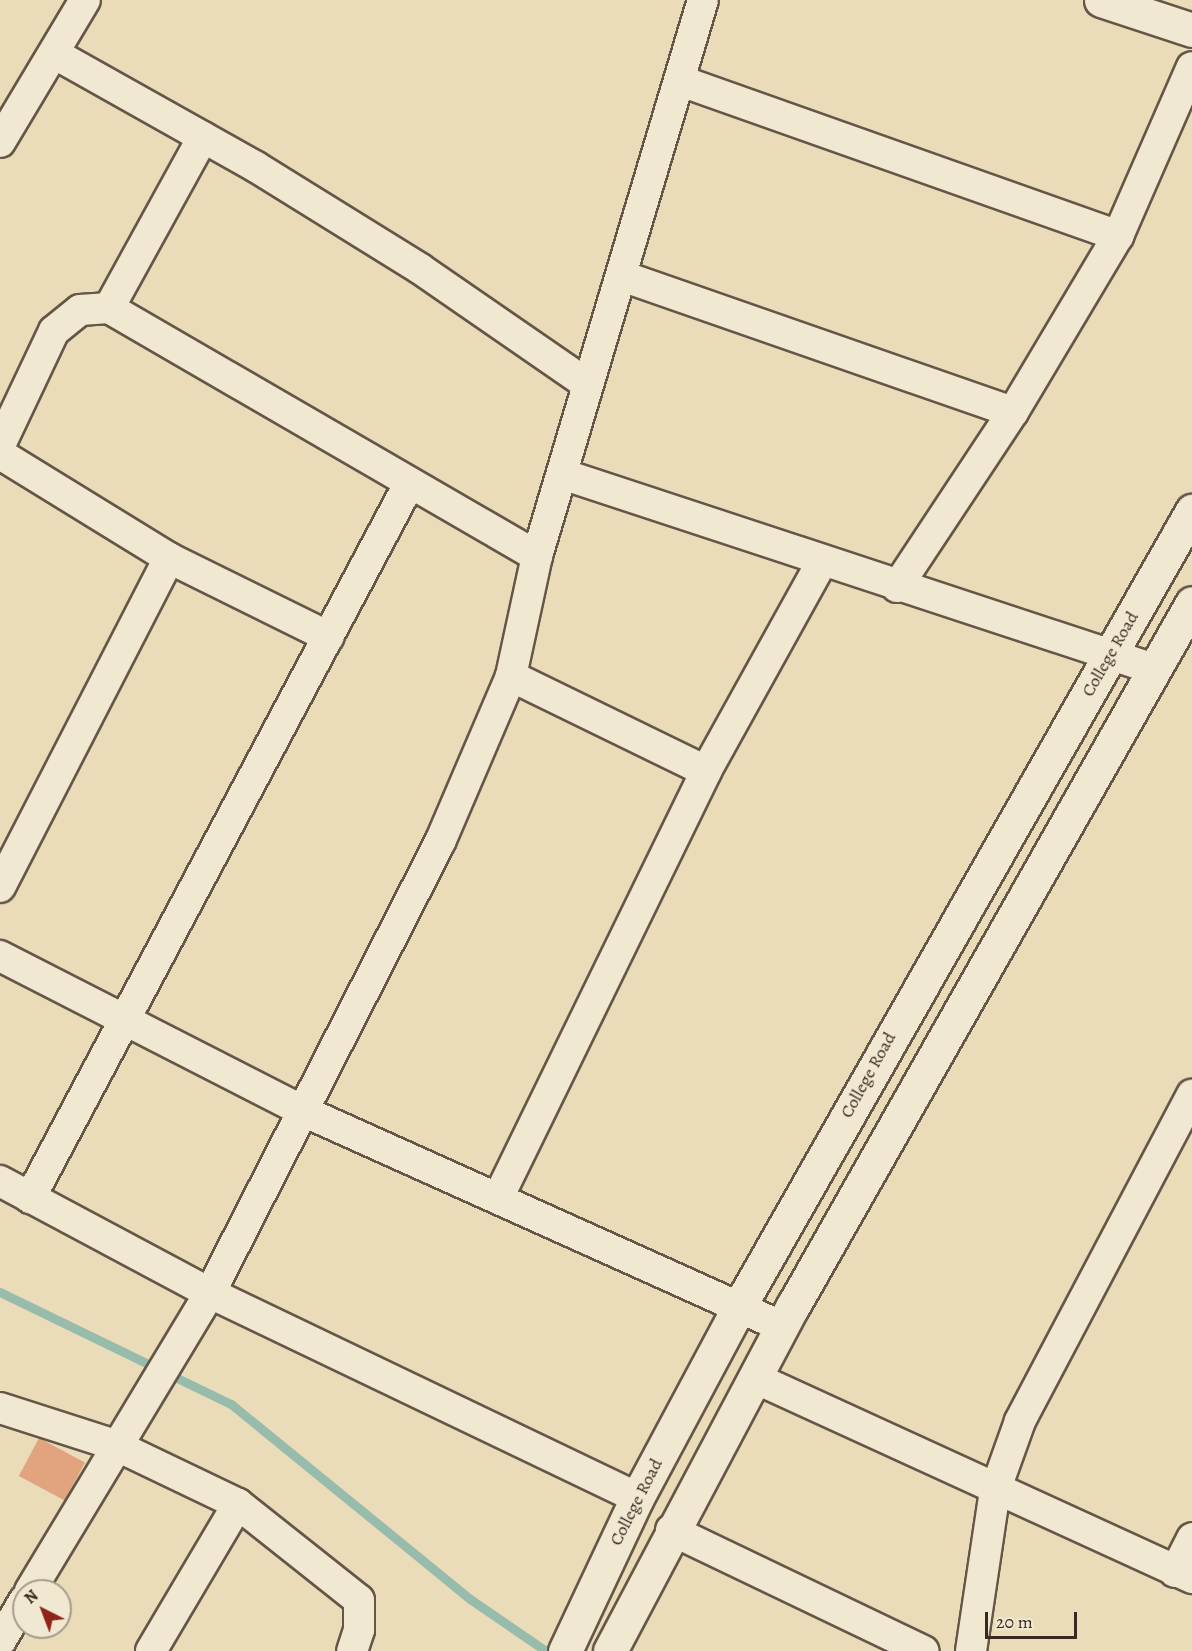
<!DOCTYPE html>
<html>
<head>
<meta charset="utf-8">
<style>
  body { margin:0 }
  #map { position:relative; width:1192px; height:1651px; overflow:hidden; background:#eadbb9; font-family:Alegreya,serif }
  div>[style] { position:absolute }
  .stream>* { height:9px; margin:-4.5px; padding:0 4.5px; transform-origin:4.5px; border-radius:4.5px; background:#98bcab }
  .building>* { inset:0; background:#e2a37f; transform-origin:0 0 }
  .roads { filter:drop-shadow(2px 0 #655647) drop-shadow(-2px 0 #655647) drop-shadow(0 2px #655647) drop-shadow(0 -2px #655647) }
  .street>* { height:30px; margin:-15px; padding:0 15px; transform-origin:15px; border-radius:15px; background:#f1e8d2 }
  .secondary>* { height:33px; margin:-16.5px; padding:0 16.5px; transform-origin:16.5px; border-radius:16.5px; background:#f1e8d2 }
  span { translate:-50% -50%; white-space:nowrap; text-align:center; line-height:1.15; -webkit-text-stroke:5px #f1e8d2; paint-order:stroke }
  .street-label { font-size:18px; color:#392a21 }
  .north { position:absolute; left:12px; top:1579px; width:60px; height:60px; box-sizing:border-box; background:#f1e8d2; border:2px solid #a79c8b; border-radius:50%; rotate:318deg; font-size:16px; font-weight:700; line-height:24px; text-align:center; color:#392a21 }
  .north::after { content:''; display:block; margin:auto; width:21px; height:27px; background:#8f2418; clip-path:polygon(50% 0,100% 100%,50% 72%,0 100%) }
  .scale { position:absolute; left:985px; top:1612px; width:92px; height:27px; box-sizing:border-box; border:3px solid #392a21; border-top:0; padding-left:8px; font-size:18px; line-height:21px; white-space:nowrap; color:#392a21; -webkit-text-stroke:4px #f1e8d2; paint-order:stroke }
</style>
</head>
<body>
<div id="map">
  <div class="stream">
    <i style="left:0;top:1292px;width:257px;rotate:25.9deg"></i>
    <i style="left:231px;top:1404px;width:308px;rotate:39.2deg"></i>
    <i style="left:470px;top:1599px;width:92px;rotate:34.4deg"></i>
  </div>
  <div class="building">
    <i style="left:39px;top:1438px;width:52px;height:43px;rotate:28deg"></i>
  </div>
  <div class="roads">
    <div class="street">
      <i style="left:55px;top:54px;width:231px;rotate:29.3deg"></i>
      <i style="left:256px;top:167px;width:192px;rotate:31.8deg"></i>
      <i style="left:419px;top:268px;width:204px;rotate:34.6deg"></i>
      <i style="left:681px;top:81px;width:464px;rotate:19.5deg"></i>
      <i style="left:0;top:142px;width:165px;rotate:-59.1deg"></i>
      <i style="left:622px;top:276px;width:414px;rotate:19.2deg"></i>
      <i style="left:109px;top:308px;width:195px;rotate:-61.2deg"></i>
      <i style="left:0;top:445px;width:126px;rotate:-64.7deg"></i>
      <i style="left:54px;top:331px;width:33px;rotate:-39deg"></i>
      <i style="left:80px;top:310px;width:29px;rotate:-4deg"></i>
      <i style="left:109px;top:308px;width:495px;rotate:30.1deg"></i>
      <i style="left:0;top:454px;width:198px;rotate:31.6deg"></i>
      <i style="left:169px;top:558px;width:178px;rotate:26.3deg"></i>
      <i style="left:565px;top:475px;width:620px;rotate:18.23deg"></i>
      <i style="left:897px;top:587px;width:210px;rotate:-56.5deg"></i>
      <i style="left:1013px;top:412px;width:205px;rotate:-59.2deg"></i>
      <i style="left:1118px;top:236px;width:184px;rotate:-66.4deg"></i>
      <i style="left:511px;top:676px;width:217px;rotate:26deg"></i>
      <i style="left:0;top:887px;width:370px;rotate:-62.8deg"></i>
      <i style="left:0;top:956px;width:340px;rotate:27.1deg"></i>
      <i style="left:303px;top:1111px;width:526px;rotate:24.23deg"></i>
      <i style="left:0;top:1181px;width:238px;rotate:28.1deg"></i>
      <i style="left:210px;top:1293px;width:474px;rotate:25.6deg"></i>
      <i style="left:30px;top:1198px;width:808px;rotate:-62.04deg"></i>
      <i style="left:498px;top:1198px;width:475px;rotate:-64deg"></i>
      <i style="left:706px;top:771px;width:239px;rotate:-61deg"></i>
      <i style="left:755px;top:1378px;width:481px;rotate:24.6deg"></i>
      <i style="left:0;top:1408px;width:121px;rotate:17.8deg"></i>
      <i style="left:115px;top:1445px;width:136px;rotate:25.6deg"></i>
      <i style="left:238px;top:1504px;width:154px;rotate:38.4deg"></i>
      <i style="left:359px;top:1600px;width:30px;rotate:90deg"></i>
      <i style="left:359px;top:1630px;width:22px;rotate:108deg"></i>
      <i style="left:671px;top:1530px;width:280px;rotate:25.6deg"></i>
      <i style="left:1175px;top:1572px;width:38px;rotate:-63deg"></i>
      <i style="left:30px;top:1591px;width:348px;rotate:-58.9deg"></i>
      <i style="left:210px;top:1293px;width:506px;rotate:-62.98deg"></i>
      <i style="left:440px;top:842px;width:181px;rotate:-66.8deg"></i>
      <i style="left:511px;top:676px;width:123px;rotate:-77.8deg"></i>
      <i style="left:537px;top:556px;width:580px;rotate:-73.38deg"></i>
      <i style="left:0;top:1642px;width:48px;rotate:-59.7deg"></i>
      <i style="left:151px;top:1651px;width:171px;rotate:-59.4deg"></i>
      <i style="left:971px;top:1651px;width:162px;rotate:-81.5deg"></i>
      <i style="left:995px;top:1491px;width:74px;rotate:-70.3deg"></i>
      <i style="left:1020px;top:1421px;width:369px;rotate:-62.2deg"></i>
    </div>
    <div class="secondary">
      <i style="left:1101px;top:0;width:96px;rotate:18.2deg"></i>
      <i style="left:565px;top:1651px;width:169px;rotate:-64.8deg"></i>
      <i style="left:637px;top:1498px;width:219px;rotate:-61.9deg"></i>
      <i style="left:740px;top:1305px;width:914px;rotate:-60.35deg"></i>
      <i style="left:610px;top:1651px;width:391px;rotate:-62.1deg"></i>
      <i style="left:793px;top:1306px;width:808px;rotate:-60.42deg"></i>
    </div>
  </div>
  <div class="street-label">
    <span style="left:1110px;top:654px;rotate:-60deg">College Road</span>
    <span style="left:868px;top:1075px;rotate:-61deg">College Road</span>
    <span style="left:636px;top:1502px;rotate:-63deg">College Road</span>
  </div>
  <div class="north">N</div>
  <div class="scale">20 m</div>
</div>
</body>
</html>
